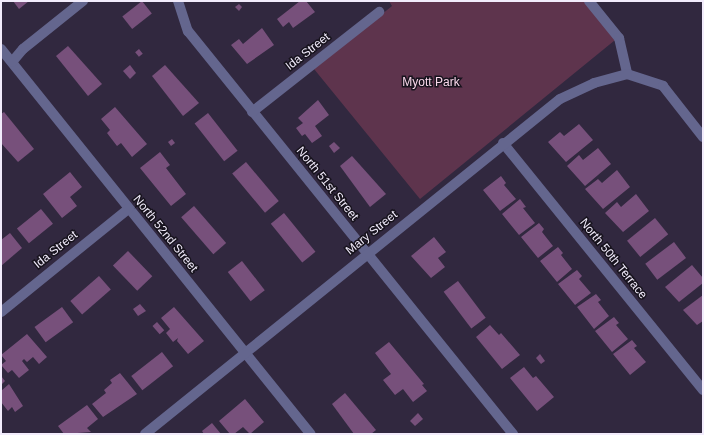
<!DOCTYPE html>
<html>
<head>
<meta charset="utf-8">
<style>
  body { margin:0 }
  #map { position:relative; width:704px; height:435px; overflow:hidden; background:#31283f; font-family:Helvetica,sans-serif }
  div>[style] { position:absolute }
  .green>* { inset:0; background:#5e344d }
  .building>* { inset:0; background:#77507b; transform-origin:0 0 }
  .street>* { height:10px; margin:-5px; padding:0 5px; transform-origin:5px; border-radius:5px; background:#64668e }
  span { translate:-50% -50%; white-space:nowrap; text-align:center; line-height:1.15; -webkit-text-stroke:3px #17131d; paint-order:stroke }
  .street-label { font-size:12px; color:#f2ecfc }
  .park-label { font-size:12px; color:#fad8eb }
  .frame { position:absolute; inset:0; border:2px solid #f2ecfc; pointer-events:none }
</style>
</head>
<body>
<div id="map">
  <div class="green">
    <i style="clip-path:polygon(389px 1px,592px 1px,620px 36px,420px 199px,314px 69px,392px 6px)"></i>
  </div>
  <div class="building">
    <i style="clip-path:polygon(13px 1px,29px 1px,19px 9px)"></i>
    <i style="left:142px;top:1px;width:16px;height:25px;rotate:52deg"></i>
    <i style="clip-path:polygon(300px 1px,306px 1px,315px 12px,293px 28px,289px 22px,283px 27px,277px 19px)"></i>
    <i style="clip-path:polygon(239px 4px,242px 7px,239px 11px,235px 7px)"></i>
    <i style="clip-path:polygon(262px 28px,274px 45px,247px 64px,231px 45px,239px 39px,243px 44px)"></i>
    <i style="clip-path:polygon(68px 46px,102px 84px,88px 96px,56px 56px)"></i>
    <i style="left:139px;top:49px;width:6px;height:5px;rotate:51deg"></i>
    <i style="clip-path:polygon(130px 65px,136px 73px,130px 79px,123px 71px)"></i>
    <i style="clip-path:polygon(165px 65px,199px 103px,183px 116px,152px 76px)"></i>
    <i style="clip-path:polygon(318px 100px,329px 115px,315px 126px,322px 136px,312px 143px,305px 134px,302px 136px,296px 128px,303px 123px,298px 118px)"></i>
    <i style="clip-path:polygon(115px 107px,147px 144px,132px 157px,121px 143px,117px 146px,107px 133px,110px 130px,101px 119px)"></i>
    <i style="clip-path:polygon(4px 112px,34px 149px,18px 162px,1px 143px,1px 114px)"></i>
    <i style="left:208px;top:113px;width:48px;height:17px;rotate:52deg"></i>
    <i style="clip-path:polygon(579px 124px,593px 140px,566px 162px,548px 142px,560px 132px,564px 136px)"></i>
    <i style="left:172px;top:139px;width:5px;height:5px;rotate:53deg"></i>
    <i style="clip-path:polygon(334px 142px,340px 148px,334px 153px,329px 146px)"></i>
    <i style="clip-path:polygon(598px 148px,611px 164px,585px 186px,567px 166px,579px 155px,583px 160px)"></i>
    <i style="clip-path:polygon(160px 152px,170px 165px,166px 168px,186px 194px,171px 206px,140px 168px)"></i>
    <i style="clip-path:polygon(352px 156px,386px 194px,370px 207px,340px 166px)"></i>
    <i style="left:246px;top:162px;width:51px;height:18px;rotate:50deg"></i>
    <i style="clip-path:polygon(617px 170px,630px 187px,603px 209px,585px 189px,598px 179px,602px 183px)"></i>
    <i style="clip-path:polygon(70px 172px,82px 187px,70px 197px,77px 206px,62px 218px,43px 194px)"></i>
    <i style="clip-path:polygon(501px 176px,506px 183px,504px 185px,516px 199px,500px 211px,483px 190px)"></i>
    <i style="clip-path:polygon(636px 194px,649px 211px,623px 232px,605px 213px,617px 202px,621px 207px)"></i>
    <i style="clip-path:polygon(520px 199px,526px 207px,523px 208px,535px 223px,519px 235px,502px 214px)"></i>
    <i style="left:194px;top:206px;width:49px;height:17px;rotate:49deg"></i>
    <i style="left:41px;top:209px;width:19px;height:31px;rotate:51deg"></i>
    <i style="left:284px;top:213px;width:50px;height:17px;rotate:51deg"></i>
    <i style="left:655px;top:218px;width:21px;height:36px;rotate:51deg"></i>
    <i style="clip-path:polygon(539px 223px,544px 229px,542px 232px,553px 246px,538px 258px,521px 237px)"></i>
    <i style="clip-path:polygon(10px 233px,22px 248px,1px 266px,1px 240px)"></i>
    <i style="clip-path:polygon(434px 237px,446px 252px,438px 258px,445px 267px,431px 278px,411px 256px)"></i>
    <i style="left:674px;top:242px;width:20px;height:36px;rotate:53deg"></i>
    <i style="clip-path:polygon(558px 247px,563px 253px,561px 255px,572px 269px,557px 282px,540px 261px)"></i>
    <i style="left:128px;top:251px;width:35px;height:21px;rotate:46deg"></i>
    <i style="left:242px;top:261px;width:37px;height:18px;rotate:52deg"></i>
    <i style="clip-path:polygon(692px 265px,703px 278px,703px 283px,679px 302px,665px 287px)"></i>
    <i style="clip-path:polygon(577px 270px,582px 276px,579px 279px,591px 293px,575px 305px,558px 284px)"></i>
    <i style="left:99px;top:276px;width:18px;height:38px;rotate:49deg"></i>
    <i style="left:458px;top:281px;width:46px;height:18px;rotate:53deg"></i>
    <i style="clip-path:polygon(596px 294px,601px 300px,598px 302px,609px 316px,594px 329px,577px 307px)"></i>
    <i style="clip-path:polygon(703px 295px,703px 321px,697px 325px,683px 310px)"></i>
    <i style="clip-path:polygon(140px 304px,146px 311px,138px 316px,133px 309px)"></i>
    <i style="left:62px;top:307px;width:19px;height:34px;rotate:54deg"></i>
    <i style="clip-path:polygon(174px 307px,204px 341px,188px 354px,177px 341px,178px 338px,173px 342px,166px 333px,170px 329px,161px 318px)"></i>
    <i style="clip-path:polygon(614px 317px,619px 323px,616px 325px,628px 339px,612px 352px,595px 331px)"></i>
    <i style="left:157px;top:322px;width:11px;height:6px;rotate:49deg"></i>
    <i style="clip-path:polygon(490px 325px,499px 335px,501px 333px,520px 355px,502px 369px,476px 337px)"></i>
    <i style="clip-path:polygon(27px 334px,47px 357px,39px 364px,33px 357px,27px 362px,24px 359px,22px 361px,29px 370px,19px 378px,12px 370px,8px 373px,1px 365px,6px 361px,1px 355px)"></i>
    <i style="clip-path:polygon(632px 340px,637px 346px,634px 348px,646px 362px,630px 375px,613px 354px)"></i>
    <i style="clip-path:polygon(389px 342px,424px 384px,422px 385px,427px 391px,413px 402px,403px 389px,395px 395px,383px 380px,391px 374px,375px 353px)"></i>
    <i style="left:162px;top:352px;width:18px;height:39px;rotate:52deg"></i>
    <i style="clip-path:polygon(540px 354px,545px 361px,541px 364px,536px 358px)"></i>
    <i style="clip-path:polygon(524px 367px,533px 378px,536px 376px,554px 397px,537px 411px,510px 378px)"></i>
    <i style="clip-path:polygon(120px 373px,137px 394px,103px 417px,92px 404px,106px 393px,104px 390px,112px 383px,110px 380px)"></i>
    <i style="clip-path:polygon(1px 376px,5px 381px,1px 385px)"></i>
    <i style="clip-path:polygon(9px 384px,23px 406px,15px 412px,12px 407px,8px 411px,1px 402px,1px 391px)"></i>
    <i style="clip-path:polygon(345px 393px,376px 430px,371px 434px,354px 434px,332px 404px)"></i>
    <i style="clip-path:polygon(245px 399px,264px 422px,250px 434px,243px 427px,234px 434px,230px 434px,219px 421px)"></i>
    <i style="clip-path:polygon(87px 405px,98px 419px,87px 428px,91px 432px,64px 434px,58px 426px)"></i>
    <i style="clip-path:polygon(418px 413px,423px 419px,415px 426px,410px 421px)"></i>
    <i style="clip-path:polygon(212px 423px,221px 434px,204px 434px,202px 431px)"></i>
  </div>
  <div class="street">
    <i style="left:178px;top:1px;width:32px;rotate:72deg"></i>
    <i style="left:188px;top:31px;width:518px;rotate:51.12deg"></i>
    <i style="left:589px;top:1px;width:48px;rotate:51deg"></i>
    <i style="left:619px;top:38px;width:37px;rotate:77deg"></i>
    <i style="left:1px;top:49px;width:494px;rotate:51.2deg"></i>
    <i style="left:12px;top:62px;width:17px;rotate:-50deg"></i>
    <i style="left:23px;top:49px;width:77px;rotate:-38.7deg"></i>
    <i style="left:627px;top:74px;width:38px;rotate:18deg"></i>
    <i style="left:663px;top:86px;width:65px;rotate:51.9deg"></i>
    <i style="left:252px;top:112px;width:162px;rotate:-38.2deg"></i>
    <i style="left:503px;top:143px;width:318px;rotate:51deg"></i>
    <i style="left:1px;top:312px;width:164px;rotate:-39deg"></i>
    <i style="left:145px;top:434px;width:533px;rotate:-38.91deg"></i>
    <i style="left:560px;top:99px;width:38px;rotate:-25deg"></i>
    <i style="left:594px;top:83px;width:34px;rotate:-15deg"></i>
  </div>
  <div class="street-label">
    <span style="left:308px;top:52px;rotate:-38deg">Ida Street</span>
    <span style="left:327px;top:184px;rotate:51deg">North 51st Street</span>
    <span style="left:372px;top:233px;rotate:-39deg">Mary Street</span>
    <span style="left:165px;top:234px;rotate:51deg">North 52nd Street</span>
    <span style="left:56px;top:250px;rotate:-39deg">Ida Street</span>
    <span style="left:613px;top:259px;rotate:51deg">North 50th Terrace</span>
  </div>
  <div class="park-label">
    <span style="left:431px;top:83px">Myott Park</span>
  </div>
  <div class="frame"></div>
</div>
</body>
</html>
